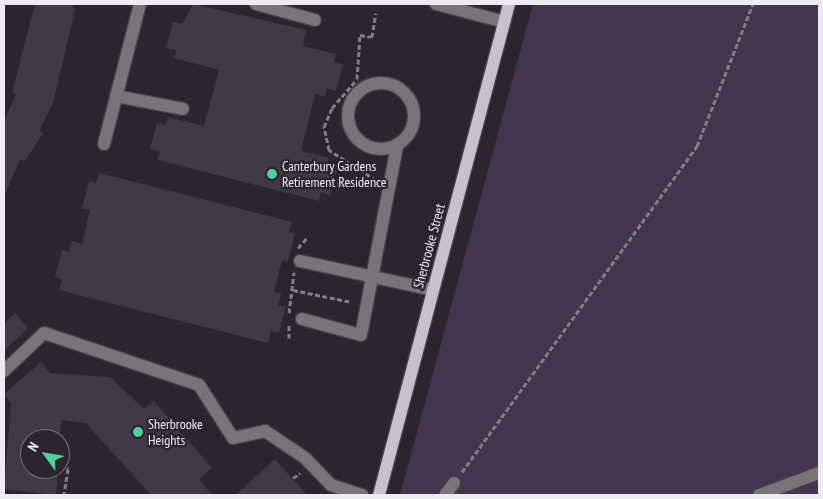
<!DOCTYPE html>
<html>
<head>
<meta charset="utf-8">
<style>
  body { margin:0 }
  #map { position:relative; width:823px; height:499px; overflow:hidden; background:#2c2530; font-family:"PT Sans Narrow",sans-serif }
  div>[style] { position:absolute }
  .green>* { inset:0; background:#44344d }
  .building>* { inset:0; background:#413a46 }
  .path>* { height:3px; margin-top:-1.5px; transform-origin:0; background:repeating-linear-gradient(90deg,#837d87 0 5px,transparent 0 7.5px) }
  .roads { filter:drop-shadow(1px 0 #47414b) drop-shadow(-1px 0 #47414b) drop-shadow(0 1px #47414b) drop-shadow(0 -1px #47414b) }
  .minor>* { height:12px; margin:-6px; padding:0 6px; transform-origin:6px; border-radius:6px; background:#78747a }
  .minor>.ring { margin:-6px; padding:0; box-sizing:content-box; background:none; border:12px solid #78747a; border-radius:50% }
  .major>* { height:12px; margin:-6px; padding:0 6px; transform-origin:6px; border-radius:6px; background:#c8c0cc }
  .dots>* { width:14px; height:14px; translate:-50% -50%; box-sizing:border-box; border:2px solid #2c2530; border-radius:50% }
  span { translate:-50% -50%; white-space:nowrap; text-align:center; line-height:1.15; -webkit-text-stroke:4.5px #2c2530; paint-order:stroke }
  .poi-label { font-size:14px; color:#efebf2 }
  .left { translate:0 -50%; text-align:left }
  .street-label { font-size:14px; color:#efebf2 }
  .frame { position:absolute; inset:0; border:5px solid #efebf2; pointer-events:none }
  .north { position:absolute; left:20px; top:429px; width:50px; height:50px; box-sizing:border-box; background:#2c2530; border:1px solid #7a747e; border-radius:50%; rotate:302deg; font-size:14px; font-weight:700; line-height:20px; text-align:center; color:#efebf2 }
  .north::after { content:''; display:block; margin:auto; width:18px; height:22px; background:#49d49c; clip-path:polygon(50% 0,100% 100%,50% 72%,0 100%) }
</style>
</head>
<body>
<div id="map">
  <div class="green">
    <i style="clip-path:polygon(533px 4px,819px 4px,819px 495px,400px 495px)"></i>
  </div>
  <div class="building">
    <i style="clip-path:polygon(35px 4px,73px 4px,75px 10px,53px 103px,39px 131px,43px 133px,25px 161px,20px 159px,4px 197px,4px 121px,16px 94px,12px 93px)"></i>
    <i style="clip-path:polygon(193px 4px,306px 30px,303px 46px,336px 54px,334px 62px,343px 65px,336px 91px,327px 88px,325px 97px,315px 94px,301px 151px,329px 158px,327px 166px,337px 169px,330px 195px,321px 192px,319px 201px,158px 160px,160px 151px,150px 149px,157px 123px,166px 125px,168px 117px,204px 126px,219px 70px,174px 58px,176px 50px,166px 48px,173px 22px,182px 24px)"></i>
    <i style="clip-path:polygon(99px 173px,292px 222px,289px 232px,295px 233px,288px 261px,282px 260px,274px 292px,281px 294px,278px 305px,286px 307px,279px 333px,271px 331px,268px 343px,59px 290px,62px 279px,55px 277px,62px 250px,69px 252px,72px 241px,82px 244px,90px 210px,82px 208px,89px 181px,96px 183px)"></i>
    <i style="clip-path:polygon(15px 313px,28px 328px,4px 351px,4px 324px)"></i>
    <i style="clip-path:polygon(41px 362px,50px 373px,110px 377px,144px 409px,154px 401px,212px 468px,199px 479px,212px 495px,151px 495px,86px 423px,61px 420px,60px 439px,30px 439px,30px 469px,58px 469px,56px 495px,4px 489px,11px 403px,4px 394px)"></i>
    <i style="clip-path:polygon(275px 459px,307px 495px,236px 495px)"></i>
  </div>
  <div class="path">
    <i style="left:376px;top:180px;width:56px;rotate:-147.4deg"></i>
    <i style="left:329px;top:150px;width:24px;rotate:-102deg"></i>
    <i style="left:324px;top:127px;width:21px;rotate:-67deg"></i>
    <i style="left:332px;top:108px;width:38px;rotate:-49deg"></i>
    <i style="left:357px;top:79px;width:44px;rotate:-86.1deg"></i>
    <i style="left:360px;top:35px;width:12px;rotate:9deg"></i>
    <i style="left:372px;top:37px;width:24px;rotate:-81deg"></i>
    <i style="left:298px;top:248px;width:13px;rotate:-48deg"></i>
    <i style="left:293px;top:290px;width:60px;rotate:11.5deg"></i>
    <i style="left:289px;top:313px;width:41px;rotate:-83deg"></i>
    <i style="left:289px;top:338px;width:14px;rotate:-90deg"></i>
    <i style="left:62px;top:462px;width:9px;rotate:49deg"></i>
    <i style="left:68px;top:469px;width:26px;rotate:99deg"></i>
    <i style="left:462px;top:472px;width:402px;rotate:-54.2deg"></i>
    <i style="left:697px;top:146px;width:153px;rotate:-68.5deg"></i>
    <i style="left:293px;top:478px;width:9px;rotate:-36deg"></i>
  </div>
  <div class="roads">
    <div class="minor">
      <i style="left:256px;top:4px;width:61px;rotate:15.2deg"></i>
      <i style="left:436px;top:4px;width:71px;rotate:14.6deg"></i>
      <i class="ring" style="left:348px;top:83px;width:54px;height:54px"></i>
      <i style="left:116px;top:96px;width:68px;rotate:11deg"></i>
      <i style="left:104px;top:144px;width:145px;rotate:-75.6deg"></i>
      <i style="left:300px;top:261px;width:136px;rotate:12.3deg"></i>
      <i style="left:302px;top:319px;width:61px;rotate:15.2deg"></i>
      <i style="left:361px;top:335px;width:192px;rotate:-79.2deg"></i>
      <i style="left:4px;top:371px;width:55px;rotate:-43.5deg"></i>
      <i style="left:44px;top:333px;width:163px;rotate:18.5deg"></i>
      <i style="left:199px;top:385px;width:63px;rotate:57.3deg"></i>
      <i style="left:233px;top:438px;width:33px;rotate:-12deg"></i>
      <i style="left:265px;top:431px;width:48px;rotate:34deg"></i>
      <i style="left:305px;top:458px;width:37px;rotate:46deg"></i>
      <i style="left:331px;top:485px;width:33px;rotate:18deg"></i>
      <i style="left:445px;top:495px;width:15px;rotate:-53deg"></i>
      <i style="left:759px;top:495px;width:64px;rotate:-20.1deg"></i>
    </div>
    <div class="major">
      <i style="left:379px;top:495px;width:508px;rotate:-75.17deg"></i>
    </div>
  </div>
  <div class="dots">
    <i style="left:272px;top:174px;background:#49d49c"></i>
    <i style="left:138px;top:432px;background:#49d49c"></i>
  </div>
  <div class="poi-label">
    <span class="left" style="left:282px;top:174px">Canterbury Gardens<br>Retirement Residence</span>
    <span class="left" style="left:148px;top:432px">Sherbrooke<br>Heights</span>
  </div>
  <div class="street-label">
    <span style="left:429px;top:246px;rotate:-75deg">Sherbrooke Street</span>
  </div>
  <div class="frame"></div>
  <div class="north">N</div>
</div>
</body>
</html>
